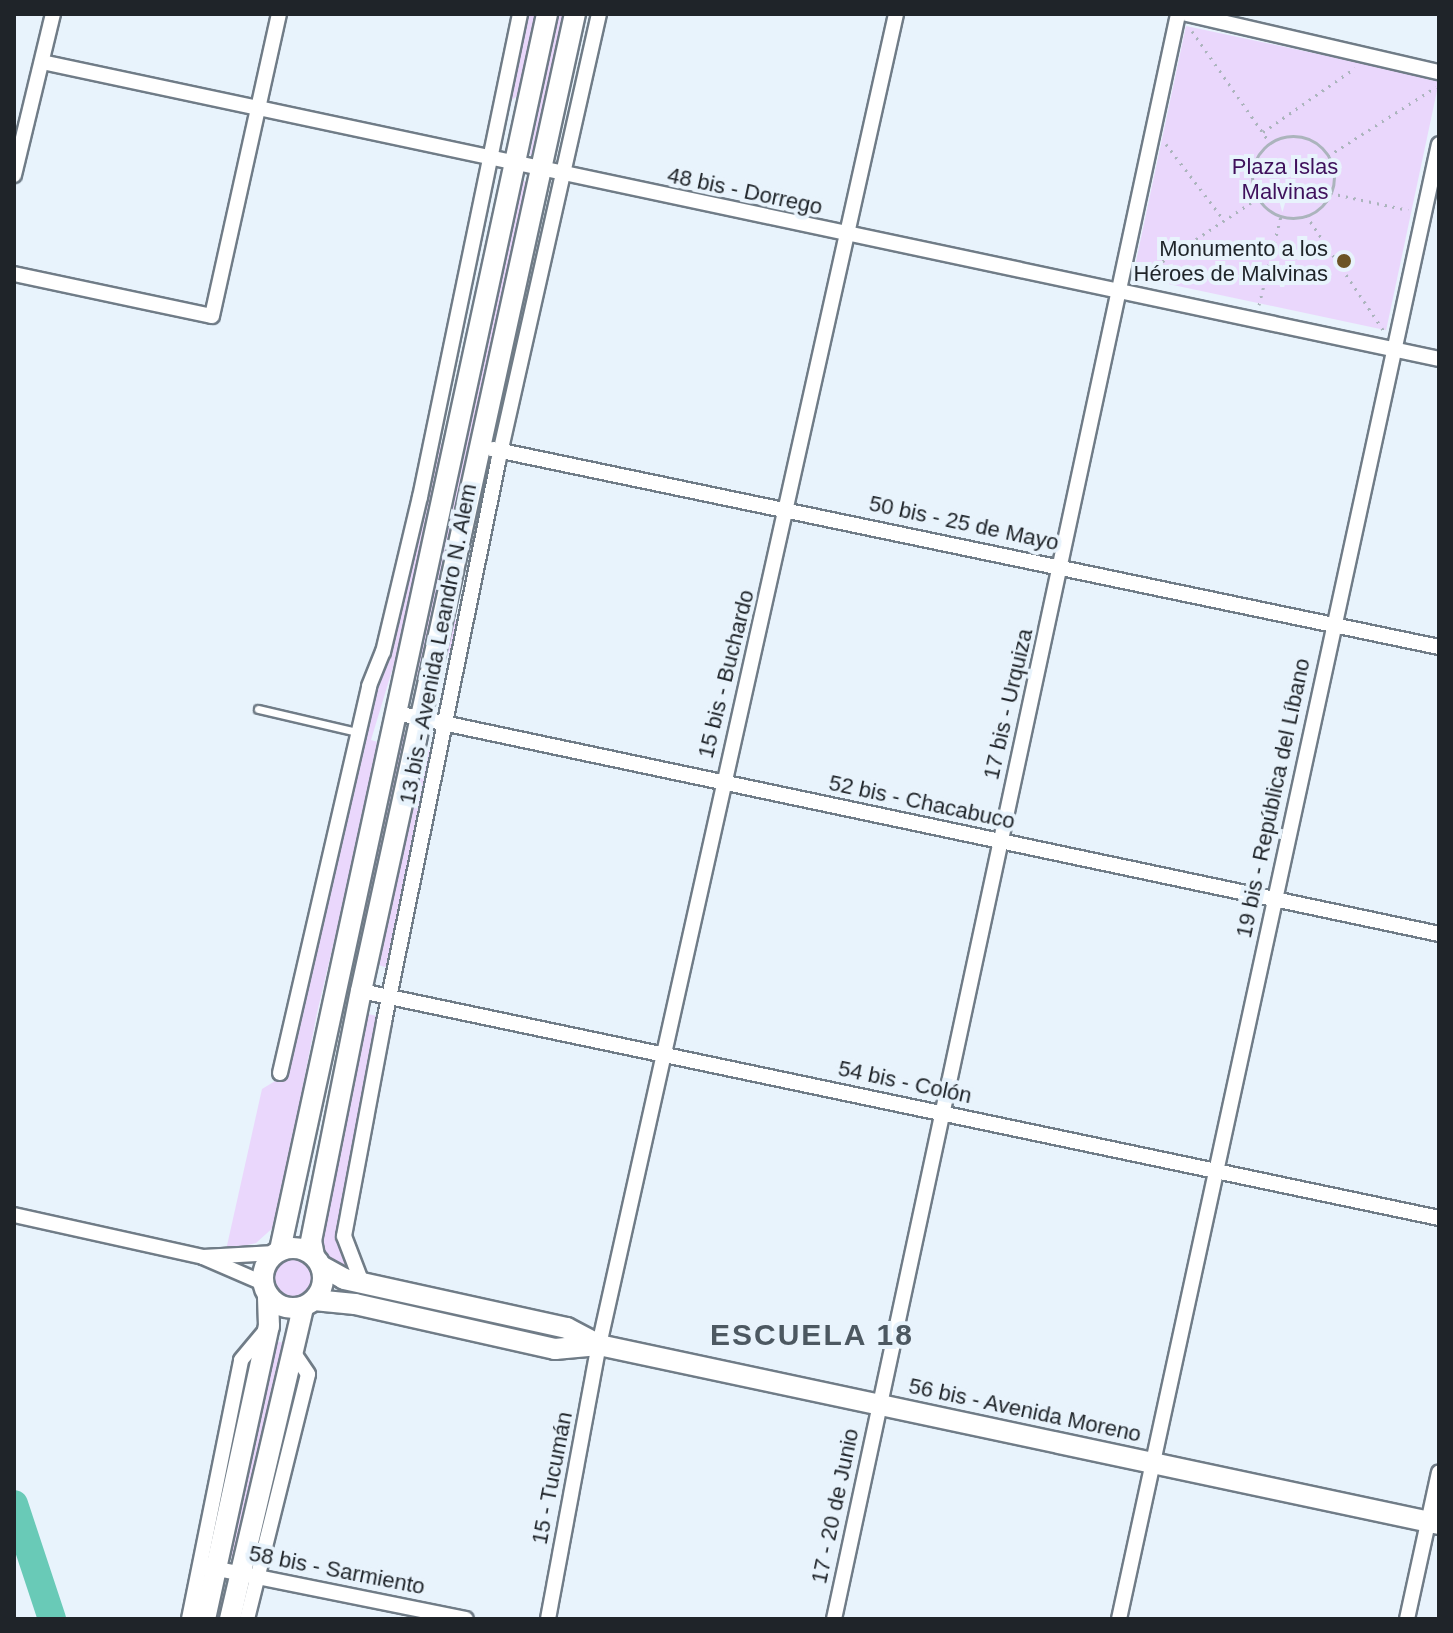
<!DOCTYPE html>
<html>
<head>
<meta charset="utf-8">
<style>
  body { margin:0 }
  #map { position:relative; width:1453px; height:1633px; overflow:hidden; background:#e8f3fc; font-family:Helvetica,sans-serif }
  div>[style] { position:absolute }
  .green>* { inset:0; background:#ead7fc; transform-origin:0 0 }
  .round { border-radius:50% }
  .river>* { height:28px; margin:-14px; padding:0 14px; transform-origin:14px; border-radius:14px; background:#69cab7 }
  .path>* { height:3px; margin-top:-1.5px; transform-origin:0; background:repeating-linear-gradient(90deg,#abb4bc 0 2px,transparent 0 8px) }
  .path>.ring { margin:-1.5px; padding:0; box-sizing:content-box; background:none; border:3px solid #abb4bc; border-radius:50% }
  .roads { filter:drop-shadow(2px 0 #707c87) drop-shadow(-2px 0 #707c87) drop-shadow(0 2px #707c87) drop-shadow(0 -2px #707c87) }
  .service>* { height:7px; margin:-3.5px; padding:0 3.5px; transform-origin:3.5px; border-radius:3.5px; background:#fff }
  .minor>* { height:14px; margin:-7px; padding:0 7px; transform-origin:7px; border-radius:7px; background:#fff }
  .secondary>* { height:20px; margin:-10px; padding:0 10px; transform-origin:10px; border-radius:10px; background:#fff }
  .secondary>.ring { margin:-10px; padding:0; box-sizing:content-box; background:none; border:20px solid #fff; border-radius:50% }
  .dots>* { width:22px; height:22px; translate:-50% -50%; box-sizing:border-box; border:4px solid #e8f3fc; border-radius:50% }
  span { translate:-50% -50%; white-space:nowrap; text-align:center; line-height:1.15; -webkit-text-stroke:8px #e8f3fc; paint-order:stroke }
  .park-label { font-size:22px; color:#3f115c }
  .street-label { font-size:22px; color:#1f2429 }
  .poi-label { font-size:22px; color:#1f2429 }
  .right { translate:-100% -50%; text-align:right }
  .district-label { font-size:30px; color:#4c5861; font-weight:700; letter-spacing:2px }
  .frame { position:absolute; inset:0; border:16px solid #1f2429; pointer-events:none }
</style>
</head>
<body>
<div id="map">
  <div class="green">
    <i style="clip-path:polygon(528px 14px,537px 14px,520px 94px,510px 101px)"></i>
    <i style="clip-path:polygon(555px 14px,565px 14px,535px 157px,530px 155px)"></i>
    <i style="left:1186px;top:26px;width:259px;height:256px;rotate:12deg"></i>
    <i style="clip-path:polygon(520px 180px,528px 182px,420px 700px,414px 700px,423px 626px)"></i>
    <i style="clip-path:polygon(446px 434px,406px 624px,371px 740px,381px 743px,317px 1013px,276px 1225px,256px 1243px,226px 1250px,262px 1089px,285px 1075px,362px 731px,392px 652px,435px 457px)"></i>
    <i style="left:454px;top:620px;width:8px;height:60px;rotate:23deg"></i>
    <i style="left:400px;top:733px;width:10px;height:515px;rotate:11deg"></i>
    <i style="clip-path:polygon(423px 749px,432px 751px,389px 968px,374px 964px)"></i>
    <i style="clip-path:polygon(363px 1013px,377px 1016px,337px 1239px,349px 1269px,331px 1260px,322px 1250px,321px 1237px)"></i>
    <i class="round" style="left:271px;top:1257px;width:42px;height:42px"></i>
    <i style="clip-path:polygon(340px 1284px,563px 1337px,562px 1342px,338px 1292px)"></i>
    <i style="clip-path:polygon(275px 1341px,285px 1343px,236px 1557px,230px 1557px)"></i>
  </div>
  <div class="river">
    <i style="left:14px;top:1504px;width:121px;rotate:71.7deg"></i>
  </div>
  <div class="path">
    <i style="left:1192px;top:31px;width:136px;rotate:55.1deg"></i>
    <i style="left:1263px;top:132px;width:112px;rotate:-34.8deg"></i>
    <i class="ring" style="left:1252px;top:136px;width:79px;height:79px"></i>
    <i style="left:1166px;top:144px;width:96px;rotate:52.7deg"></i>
    <i style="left:1328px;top:156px;width:128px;rotate:-32.6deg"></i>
    <i style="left:1330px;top:193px;width:80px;rotate:12.3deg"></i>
    <i style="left:1306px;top:215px;width:140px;rotate:56.1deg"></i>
    <i style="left:1136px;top:279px;width:146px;rotate:-33.6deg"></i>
    <i style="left:1259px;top:305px;width:92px;rotate:-76.1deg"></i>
  </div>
  <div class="roads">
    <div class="service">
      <i style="left:258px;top:709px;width:102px;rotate:13.1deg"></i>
    </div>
    <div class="minor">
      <i style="left:1187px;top:14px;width:259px;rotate:13deg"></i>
      <i style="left:42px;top:62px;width:1428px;rotate:12deg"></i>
      <i style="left:14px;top:175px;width:166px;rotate:-76.4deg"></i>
      <i style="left:14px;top:274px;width:202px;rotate:12deg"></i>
      <i style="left:212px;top:316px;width:309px;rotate:-77.5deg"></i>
      <i style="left:492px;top:449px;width:967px;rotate:11.81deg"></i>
      <i style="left:396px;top:713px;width:1066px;rotate:11.96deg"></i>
      <i style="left:361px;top:991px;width:1102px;rotate:11.89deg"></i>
      <i style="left:280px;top:1073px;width:397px;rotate:-77deg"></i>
      <i style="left:369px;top:686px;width:37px;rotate:-68deg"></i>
      <i style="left:383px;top:652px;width:159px;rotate:-76.6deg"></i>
      <i style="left:420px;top:497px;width:493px;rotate:-78.3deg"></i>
      <i style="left:14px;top:1215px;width:194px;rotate:12.5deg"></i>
      <i style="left:203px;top:1257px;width:65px;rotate:23.4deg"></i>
      <i style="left:203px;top:1257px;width:72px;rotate:-3.2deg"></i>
      <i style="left:362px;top:1283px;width:50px;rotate:-111deg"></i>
      <i style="left:344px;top:1236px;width:218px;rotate:-79.4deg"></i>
      <i style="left:384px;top:1022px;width:571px;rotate:-78.49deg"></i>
      <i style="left:498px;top:462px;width:459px;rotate:-77.3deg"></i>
      <i style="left:208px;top:1567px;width:263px;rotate:11.4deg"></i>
      <i style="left:189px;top:1619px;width:264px;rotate:-78.6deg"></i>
      <i style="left:241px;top:1360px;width:39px;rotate:-50deg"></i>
      <i style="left:247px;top:1619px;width:252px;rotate:-76deg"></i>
      <i style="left:308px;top:1374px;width:27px;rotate:-124deg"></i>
      <i style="left:548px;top:1619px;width:279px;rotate:-79.5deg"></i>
      <i style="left:599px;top:1345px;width:1364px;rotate:-77.42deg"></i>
      <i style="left:834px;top:1619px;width:1641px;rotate:-77.9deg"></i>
      <i style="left:1119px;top:1619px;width:1509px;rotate:-77.76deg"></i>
      <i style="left:1407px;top:1619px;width:150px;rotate:-77.7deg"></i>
    </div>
    <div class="secondary">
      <i class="ring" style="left:263px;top:1248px;width:40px;height:40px"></i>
      <i style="left:280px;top:1250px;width:1265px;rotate:-77.81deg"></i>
      <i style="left:314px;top:1256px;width:15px;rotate:-101deg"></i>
      <i style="left:311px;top:1241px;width:255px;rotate:-78.7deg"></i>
      <i style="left:361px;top:991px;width:1000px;rotate:-77.65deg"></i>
      <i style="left:321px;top:1266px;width:26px;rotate:29deg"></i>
      <i style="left:344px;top:1279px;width:228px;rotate:12.4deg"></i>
      <i style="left:567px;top:1328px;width:36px;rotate:28deg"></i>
      <i style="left:599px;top:1345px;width:859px;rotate:12.03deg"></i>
      <i style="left:314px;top:1300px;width:41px;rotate:5.6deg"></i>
      <i style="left:355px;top:1304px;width:205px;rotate:12.7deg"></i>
      <i style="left:555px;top:1349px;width:44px;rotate:-5.2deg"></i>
      <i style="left:205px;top:1619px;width:300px;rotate:-77.7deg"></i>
      <i style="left:269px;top:1326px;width:29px;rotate:-92deg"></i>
      <i style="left:230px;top:1619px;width:320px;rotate:-76.8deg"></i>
    </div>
  </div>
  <div class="dots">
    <i style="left:1344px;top:261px;background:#6c5425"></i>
  </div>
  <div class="park-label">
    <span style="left:1285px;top:179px">Plaza Islas<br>Malvinas</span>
  </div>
  <div class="street-label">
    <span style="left:745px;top:191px;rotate:12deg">48 bis - Dorrego</span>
    <span style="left:964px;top:523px;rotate:12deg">50 bis - 25 de Mayo</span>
    <span style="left:438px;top:644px;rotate:-79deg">13 bis - Avenida Leandro N. Alem</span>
    <span style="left:726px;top:674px;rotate:-76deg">15 bis - Buchardo</span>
    <span style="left:1008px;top:704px;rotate:-77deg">17 bis - Urquiza</span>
    <span style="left:1273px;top:798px;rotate:-78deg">19 bis - República del Líbano</span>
    <span style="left:922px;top:802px;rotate:12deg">52 bis - Chacabuco</span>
    <span style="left:905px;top:1082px;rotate:12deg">54 bis - Colón</span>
    <span style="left:1025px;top:1410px;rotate:12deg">56 bis - Avenida Moreno</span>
    <span style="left:552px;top:1478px;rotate:-79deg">15 - Tucumán</span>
    <span style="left:835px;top:1506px;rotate:-78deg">17 - 20 de Junio</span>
    <span style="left:337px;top:1570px;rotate:11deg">58 bis - Sarmiento</span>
  </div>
  <div class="poi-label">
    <span class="right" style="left:1328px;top:261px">Monumento a los<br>Héroes de Malvinas</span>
  </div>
  <div class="district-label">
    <span style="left:812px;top:1335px">ESCUELA 18</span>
  </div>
  <div class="frame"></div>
</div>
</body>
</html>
